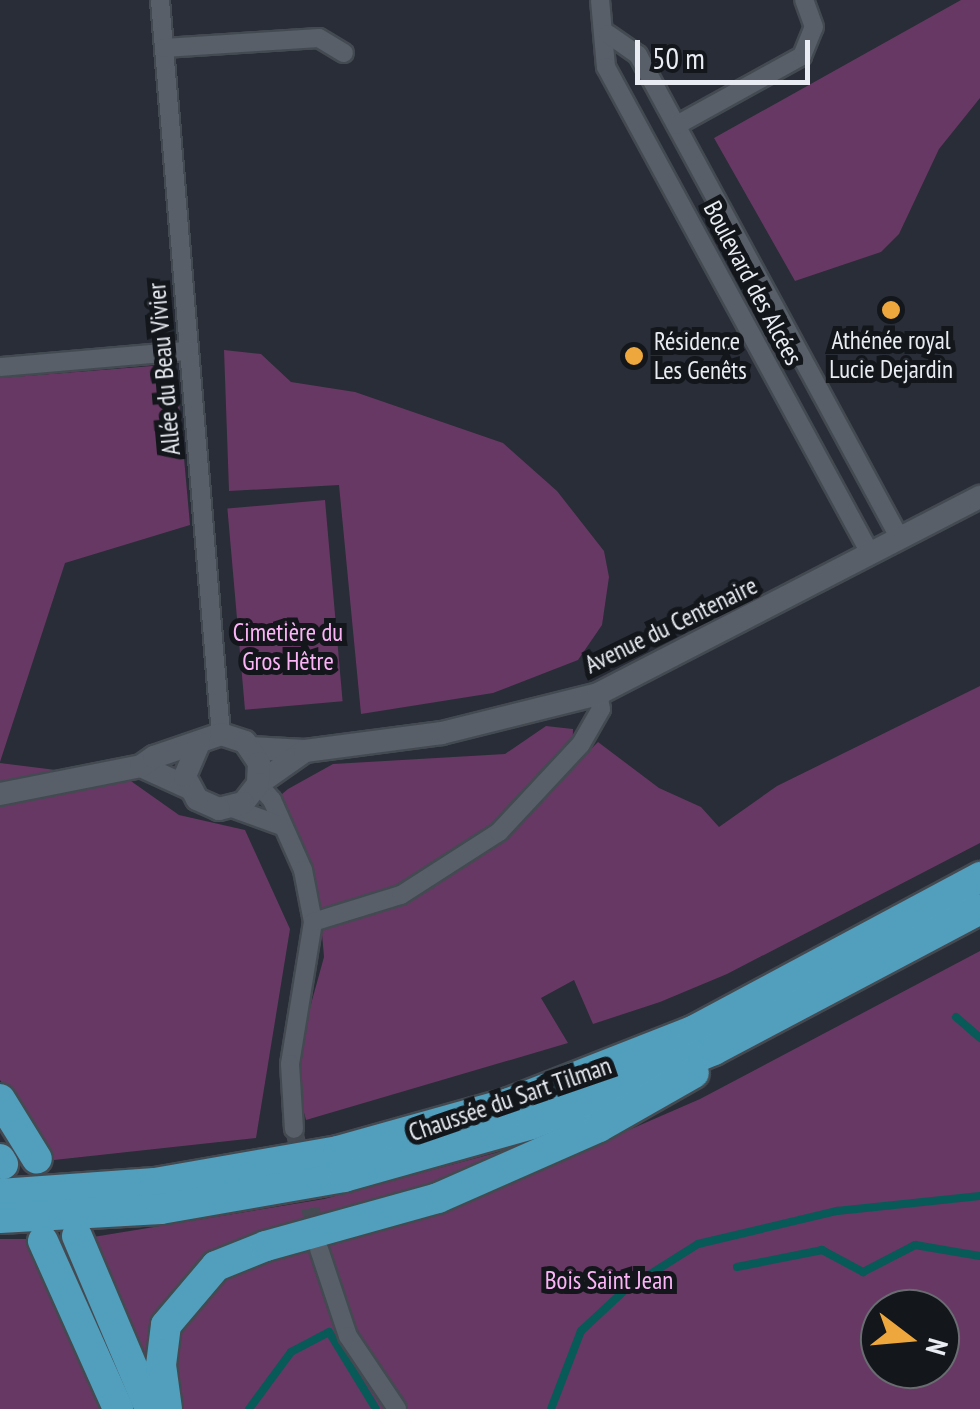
<!DOCTYPE html>
<html>
<head>
<meta charset="utf-8">
<style>
  body { margin:0 }
  #map { position:relative; width:980px; height:1409px; overflow:hidden; background:#282d37; font-family:"PT Sans Narrow",sans-serif }
  div>[style] { position:absolute }
  .green>* { inset:0; background:#663863; transform-origin:0 0 }
  .stream>* { height:8px; margin:-4px; padding:0 4px; transform-origin:4px; border-radius:4px; background:#075a57 }
  .minor-tunnel>* { height:18px; margin-top:-9px; transform-origin:0; background:repeating-linear-gradient(90deg,#454a53 0 18px,transparent 0 27px) }
  .roads { filter:drop-shadow(2px 0 #444a51) drop-shadow(-2px 0 #444a51) drop-shadow(0 2px #444a51) drop-shadow(0 -2px #444a51) }
  .minor>* { height:18px; margin:-9px; padding:0 9px; transform-origin:9px; border-radius:9px; background:#585f69 }
  .tertiary>* { height:22px; margin:-11px; padding:0 11px; transform-origin:11px; border-radius:11px; background:#585f69 }
  .trunk>* { height:30px; margin:-15px; padding:0 15px; transform-origin:15px; border-radius:15px; background:#519fbd }
  .dots>* { width:28px; height:28px; translate:-50% -50%; box-sizing:border-box; border:5px solid #13161a; border-radius:50% }
  span { translate:-50% -50%; white-space:nowrap; text-align:center; line-height:1.15; -webkit-text-stroke:10px #13161a; paint-order:stroke }
  .street-label { font-size:25px; color:#e9edf3 }
  .poi-label { font-size:25px; color:#e9edf3 }
  .left { translate:0 -50%; text-align:left }
  .park-label { font-size:25px; color:#fcb4f7 }
  .north { position:absolute; left:860px; top:1289px; width:100px; height:100px; box-sizing:border-box; background:#13161a; border:2px solid #696c71; border-radius:50%; rotate:106deg; font-size:28px; font-weight:700; line-height:40px; text-align:center; color:#e9edf3 }
  .north::after { content:''; display:block; margin:auto; width:35px; height:45px; background:#eea73d; clip-path:polygon(50% 0,100% 100%,50% 72%,0 100%) }
  .scale { position:absolute; left:635px; top:40px; width:175px; height:45px; box-sizing:border-box; border:5px solid #e9edf3; border-top:0; padding-left:12px; font-size:30px; line-height:35px; white-space:nowrap; color:#e9edf3; -webkit-text-stroke:8px #13161a; paint-order:stroke }
</style>
</head>
<body>
<div id="map">
  <div class="green">
    <i style="clip-path:polygon(961px 0,980px 0,980px 98px,939px 149px,899px 234px,881px 252px,795px 281px,714px 138px)"></i>
    <i style="clip-path:polygon(224px 350px,261px 354px,291px 382px,355px 392px,503px 443px,557px 491px,604px 551px,609px 577px,602px 625px,578px 660px,493px 693px,361px 714px,339px 485px,229px 491px)"></i>
    <i style="clip-path:polygon(152px 366px,177px 379px,190px 525px,65px 563px,0 762px,0 378px)"></i>
    <i style="left:325px;top:500px;width:202px;height:98px;rotate:85deg"></i>
    <i style="clip-path:polygon(980px 686px,980px 843px,727px 974px,660px 1002px,593px 1024px,574px 980px,541px 998px,568px 1043px,306px 1120px,299px 1094px,303px 1033px,324px 957px,320px 911px,275px 800px,288px 789px,333px 764px,505px 754px,546px 726px,573px 729px,572px 768px,598px 742px,659px 788px,701px 807px,719px 827px,777px 786px)"></i>
    <i style="clip-path:polygon(0 763px,128px 779px,179px 815px,245px 830px,290px 929px,256px 1138px,54px 1160px,0 1080px)"></i>
    <i style="clip-path:polygon(evenodd,980px 951px,980px 1409px,178px 1409px,171px 1361px,184px 1316px,219px 1280px,245px 1266px,463px 1202px,700px 1099px,980px 951px,880px 1309px,940px 1309px,940px 1369px,880px 1369px,880px 1309px)"></i>
    <i style="clip-path:polygon(514px 1148px,426px 1192px,201px 1266px,165px 1304px,150px 1386px,87px 1238px,324px 1199px)"></i>
    <i style="clip-path:polygon(0 1239px,29px 1239px,105px 1409px,0 1409px)"></i>
  </div>
  <div class="stream">
    <i style="left:956px;top:1017px;width:32px;rotate:41deg"></i>
    <i style="left:737px;top:1267px;width:87px;rotate:-11.3deg"></i>
    <i style="left:822px;top:1250px;width:47px;rotate:28.2deg"></i>
    <i style="left:863px;top:1272px;width:59px;rotate:-27.4deg"></i>
    <i style="left:915px;top:1245px;width:66px;rotate:9.6deg"></i>
    <i style="left:249px;top:1409px;width:71px;rotate:-53.6deg"></i>
    <i style="left:291px;top:1352px;width:43px;rotate:-27.8deg"></i>
    <i style="left:329px;top:1332px;width:90px;rotate:58.6deg"></i>
    <i style="left:551px;top:1409px;width:84px;rotate:-69deg"></i>
    <i style="left:581px;top:1331px;width:60px;rotate:-43deg"></i>
    <i style="left:625px;top:1290px;width:86px;rotate:-32.2deg"></i>
    <i style="left:698px;top:1244px;width:143px;rotate:-13.4deg"></i>
    <i style="left:837px;top:1211px;width:144px;rotate:-6deg"></i>
  </div>
  <div class="minor-tunnel">
    <i style="left:294px;top:1129px;width:112px;rotate:78.2deg"></i>
  </div>
  <div class="roads">
    <div class="minor">
      <i style="left:160px;top:0;width:737px;rotate:85.25deg"></i>
      <i style="left:600px;top:0;width:67px;rotate:84.9deg"></i>
      <i style="left:606px;top:67px;width:553px;rotate:61.49deg"></i>
      <i style="left:608px;top:34px;width:37px;rotate:35deg"></i>
      <i style="left:638px;top:55px;width:548px;rotate:61.56deg"></i>
      <i style="left:164px;top:48px;width:155px;rotate:-3.7deg"></i>
      <i style="left:319px;top:38px;width:29px;rotate:31deg"></i>
      <i style="left:677px;top:125px;width:143px;rotate:-28.9deg"></i>
      <i style="left:802px;top:56px;width:31px;rotate:-68deg"></i>
      <i style="left:814px;top:27px;width:29px;rotate:-110deg"></i>
      <i style="left:0;top:367px;width:189px;rotate:-4.9deg"></i>
      <i style="left:258px;top:784px;width:21px;rotate:49deg"></i>
      <i style="left:272px;top:800px;width:77px;rotate:66.1deg"></i>
      <i style="left:303px;top:870px;width:53px;rotate:79.1deg"></i>
      <i style="left:313px;top:922px;width:144px;rotate:99.2deg"></i>
      <i style="left:290px;top:1064px;width:65px;rotate:86.5deg"></i>
      <i style="left:232px;top:808px;width:50px;rotate:19.9deg"></i>
      <i style="left:313px;top:922px;width:92px;rotate:-17.1deg"></i>
      <i style="left:401px;top:895px;width:117px;rotate:-32.7deg"></i>
      <i style="left:499px;top:832px;width:120px;rotate:-47deg"></i>
      <i style="left:581px;top:744px;width:40px;rotate:-60.3deg"></i>
      <i style="left:601px;top:709px;width:15px;rotate:-101deg"></i>
      <i style="left:319px;top:1249px;width:92px;rotate:71.6deg"></i>
      <i style="left:348px;top:1336px;width:88px;rotate:56.1deg"></i>
    </div>
    <div class="tertiary">
      <i style="left:251px;top:748px;width:54px;rotate:3.2deg"></i>
      <i style="left:141px;top:766px;width:53px;rotate:24.6deg"></i>
      <i style="left:258px;top:784px;width:57px;rotate:-35.1deg"></i>
      <i style="left:305px;top:751px;width:138px;rotate:-7.5deg"></i>
      <i style="left:442px;top:733px;width:161px;rotate:-14deg"></i>
      <i style="left:598px;top:694px;width:430px;rotate:-27.3deg"></i>
      <i style="left:0;top:794px;width:144px;rotate:-11.2deg"></i>
      <i style="left:141px;top:766px;width:16px;rotate:-35deg"></i>
      <i style="left:154px;top:757px;width:71px;rotate:-18.9deg"></i>
      <i style="left:221px;top:734px;width:25px;rotate:18deg"></i>
      <i style="left:245px;top:742px;width:25px;rotate:56deg"></i>
      <i style="left:259px;top:763px;width:21px;rotate:93deg"></i>
      <i style="left:258px;top:784px;width:24px;rotate:128deg"></i>
      <i style="left:243px;top:803px;width:25px;rotate:166deg"></i>
      <i style="left:219px;top:809px;width:24px;rotate:-156deg"></i>
      <i style="left:197px;top:799px;width:26px;rotate:-118deg"></i>
      <i style="left:185px;top:776px;width:36px;rotate:-67deg"></i>
    </div>
    <div class="trunk">
      <i style="left:0;top:1099px;width:70px;rotate:58.3deg"></i>
      <i style="left:0;top:1159px;width:6px;rotate:59deg"></i>
      <i style="left:0;top:1194px;width:155px;rotate:-4.1deg"></i>
      <i style="left:155px;top:1183px;width:186px;rotate:-9.9deg"></i>
      <i style="left:338px;top:1151px;width:178px;rotate:-15.7deg"></i>
      <i style="left:509px;top:1103px;width:198px;rotate:-21.4deg"></i>
      <i style="left:693px;top:1031px;width:326px;rotate:-28.2deg"></i>
      <i style="left:0;top:1218px;width:161px;rotate:-3.2deg"></i>
      <i style="left:161px;top:1209px;width:186px;rotate:-9.9deg"></i>
      <i style="left:344px;top:1177px;width:195px;rotate:-15.7deg"></i>
      <i style="left:532px;top:1124px;width:196px;rotate:-22.1deg"></i>
      <i style="left:714px;top:1050px;width:301px;rotate:-27.9deg"></i>
      <i style="left:77px;top:1236px;width:188px;rotate:67.1deg"></i>
      <i style="left:43px;top:1241px;width:184px;rotate:65.9deg"></i>
      <i style="left:167px;top:1409px;width:44px;rotate:-97.8deg"></i>
      <i style="left:161px;top:1365px;width:40px;rotate:-82.9deg"></i>
      <i style="left:166px;top:1325px;width:77px;rotate:-49.7deg"></i>
      <i style="left:216px;top:1266px;width:54px;rotate:-21.8deg"></i>
      <i style="left:266px;top:1246px;width:179px;rotate:-15.6deg"></i>
      <i style="left:438px;top:1198px;width:176px;rotate:-23.8deg"></i>
      <i style="left:599px;top:1127px;width:109px;rotate:-29.6deg"></i>
    </div>
  </div>
  <div class="dots">
    <i style="left:891px;top:310px;background:#eea73d"></i>
    <i style="left:634px;top:356px;background:#eea73d"></i>
  </div>
  <div class="street-label">
    <span style="left:753px;top:283px;rotate:62deg">Boulevard des Alcées</span>
    <span style="left:164px;top:369px;rotate:-95deg">Allée du Beau Vivier</span>
    <span style="left:671px;top:625px;rotate:-26deg">Avenue du Centenaire</span>
    <span style="left:510px;top:1099px;rotate:-19deg">Chaussée du Sart Tilman</span>
  </div>
  <div class="poi-label">
    <span style="left:891px;top:355px">Athénée royal<br>Lucie Dejardin</span>
    <span class="left" style="left:654px;top:356px">Résidence<br>Les Genêts</span>
  </div>
  <div class="park-label">
    <span style="left:288px;top:647px">Cimetière du<br>Gros Hêtre</span>
    <span style="left:609px;top:1280px">Bois Saint Jean</span>
  </div>
  <div class="north">N</div>
  <div class="scale">50 m</div>
</div>
</body>
</html>
